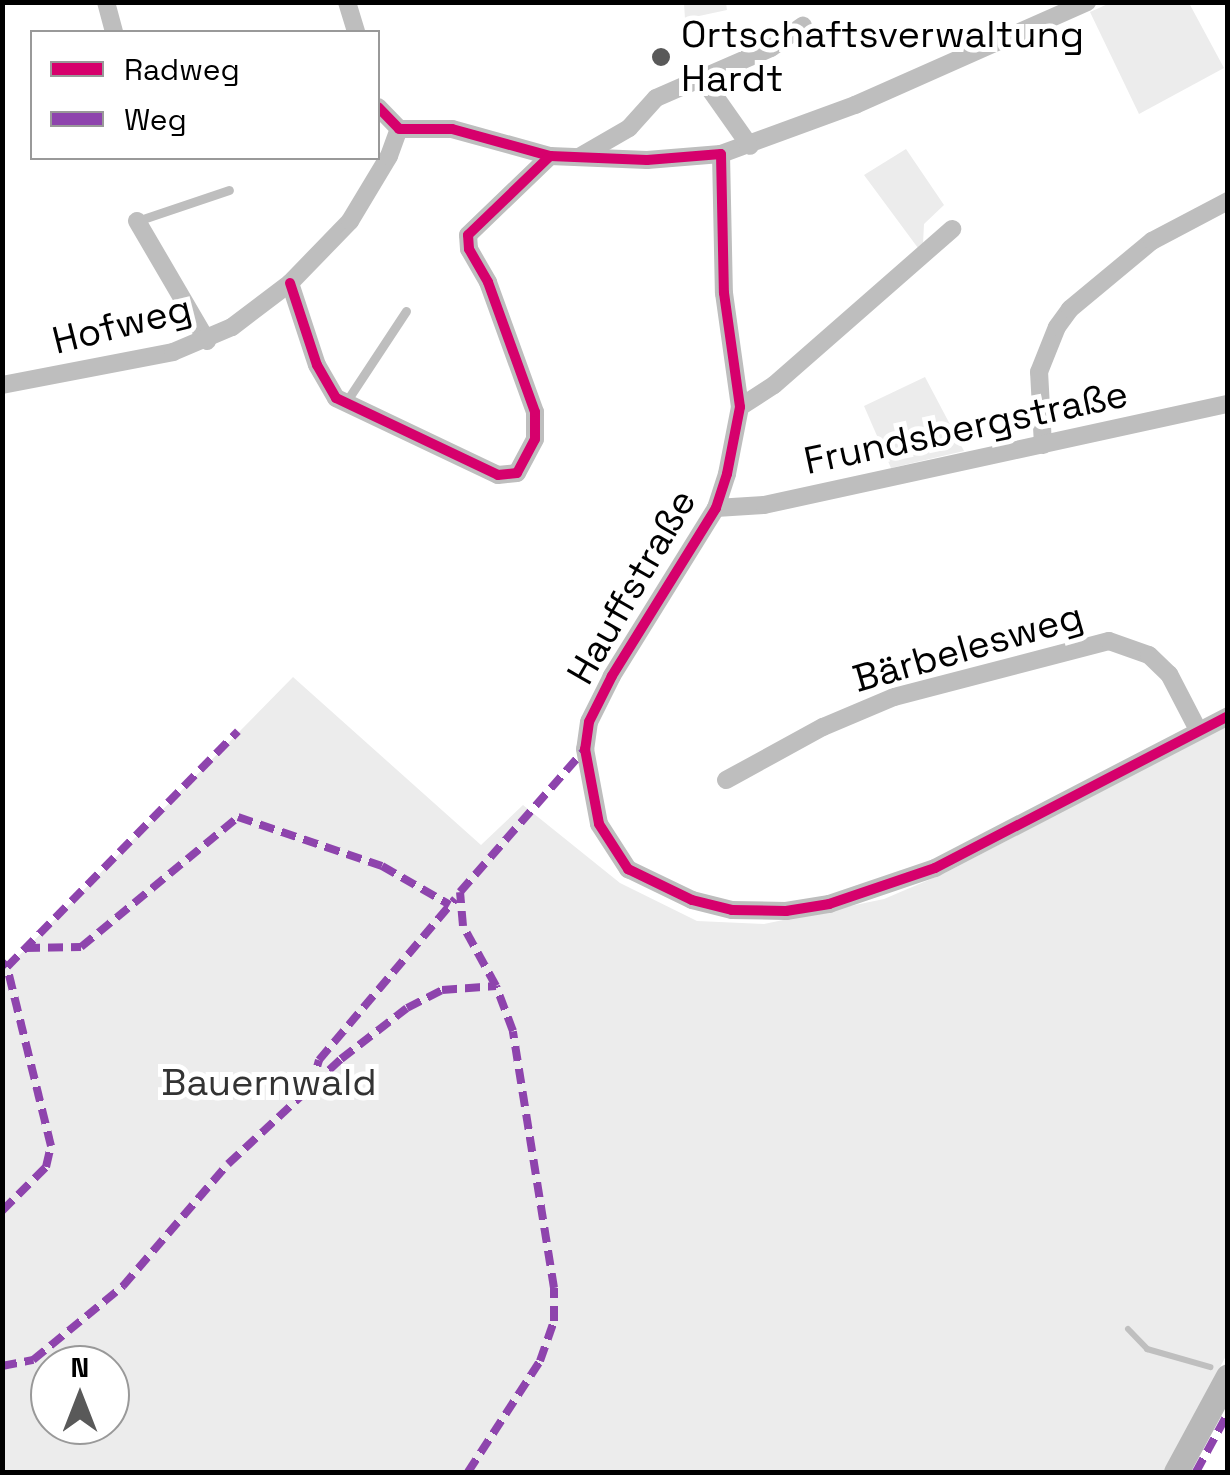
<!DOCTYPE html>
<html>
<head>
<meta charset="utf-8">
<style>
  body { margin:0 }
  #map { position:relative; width:1230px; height:1475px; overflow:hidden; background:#fff; font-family:"Space Grotesk",sans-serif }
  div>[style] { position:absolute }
  .green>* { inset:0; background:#ececec }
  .stream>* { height:6px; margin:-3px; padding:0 3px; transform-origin:3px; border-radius:3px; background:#bfbfbf }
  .service>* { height:9px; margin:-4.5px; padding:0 4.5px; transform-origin:4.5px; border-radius:4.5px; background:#bebebe }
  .minor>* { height:18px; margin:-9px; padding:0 9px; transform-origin:9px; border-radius:9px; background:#bebebe }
  .secondary>* { height:25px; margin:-12.5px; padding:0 12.5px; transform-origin:12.5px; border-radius:12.5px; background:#b8b8b8 }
  .quiet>* { height:8px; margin-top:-4px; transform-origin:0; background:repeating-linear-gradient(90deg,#8e44ad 0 15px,transparent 0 23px) }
  .cycleway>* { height:10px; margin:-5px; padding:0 5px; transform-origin:5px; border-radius:5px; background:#d6006c }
  .dots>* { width:28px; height:28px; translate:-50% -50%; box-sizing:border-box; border:5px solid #fff; border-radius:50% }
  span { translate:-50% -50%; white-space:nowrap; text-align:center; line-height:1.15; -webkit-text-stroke:10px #fff; paint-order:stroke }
  .poi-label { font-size:38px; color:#000 }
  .left { translate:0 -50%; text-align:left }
  .street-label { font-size:38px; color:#000 }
  .park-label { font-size:38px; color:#333 }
  .frame { position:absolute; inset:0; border:5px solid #000; pointer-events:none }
  .legend { position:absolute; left:30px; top:30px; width:350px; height:130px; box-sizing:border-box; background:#fff; border:2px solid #999; margin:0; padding:12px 18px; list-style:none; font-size:30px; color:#000 }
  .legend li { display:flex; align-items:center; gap:20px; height:50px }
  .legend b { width:50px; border:2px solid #999 }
  .north { position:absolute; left:30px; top:1345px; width:100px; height:100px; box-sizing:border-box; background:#fff; border:2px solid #999; border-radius:50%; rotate:0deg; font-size:28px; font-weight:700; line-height:40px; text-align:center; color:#000 }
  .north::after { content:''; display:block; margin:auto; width:35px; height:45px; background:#595959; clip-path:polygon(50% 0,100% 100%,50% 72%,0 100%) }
</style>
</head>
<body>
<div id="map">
  <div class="green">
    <i style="clip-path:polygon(684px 3px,726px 3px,727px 10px,685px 19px)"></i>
    <i style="clip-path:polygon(1110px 3px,1189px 3px,1224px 68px,1139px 114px,1090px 12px)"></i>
    <i style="clip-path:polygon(906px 149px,944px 205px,924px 224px,923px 244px,918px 248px,864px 175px)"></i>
    <i style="clip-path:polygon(925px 377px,964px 451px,891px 468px,864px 406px)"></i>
    <i style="clip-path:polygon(evenodd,293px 677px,481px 845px,523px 805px,620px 883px,697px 921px,764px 924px,884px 899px,945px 873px,1227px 725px,1227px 1354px,1165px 1472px,3px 1472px,2px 962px,8px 967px,293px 677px,50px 1365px,110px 1365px,110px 1425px,50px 1425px,50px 1365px)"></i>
  </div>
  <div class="stream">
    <i style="left:1128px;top:1329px;width:28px;rotate:46deg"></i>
    <i style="left:1147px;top:1349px;width:66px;rotate:15.9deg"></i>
  </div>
  <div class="service">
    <i style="left:137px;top:221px;width:97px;rotate:-18.6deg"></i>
    <i style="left:346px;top:402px;width:109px;rotate:-56.6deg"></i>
  </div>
  <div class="minor">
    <i style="left:106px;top:2px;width:31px;rotate:75deg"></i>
    <i style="left:347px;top:2px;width:31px;rotate:73deg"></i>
    <i style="left:702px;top:78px;width:75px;rotate:-23.5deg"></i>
    <i style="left:771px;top:48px;width:39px;rotate:-35deg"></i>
    <i style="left:378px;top:107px;width:30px;rotate:46deg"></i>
    <i style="left:399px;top:129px;width:53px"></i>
    <i style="left:452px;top:129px;width:102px;rotate:15.4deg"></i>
    <i style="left:550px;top:156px;width:97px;rotate:2.4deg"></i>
    <i style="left:647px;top:160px;width:74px;rotate:-4.6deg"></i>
    <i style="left:721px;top:154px;width:143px;rotate:-20.1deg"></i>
    <i style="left:855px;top:105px;width:254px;rotate:-23.9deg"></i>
    <i style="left:721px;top:154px;width:139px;rotate:88.8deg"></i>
    <i style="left:724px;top:293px;width:115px;rotate:82deg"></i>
    <i style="left:740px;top:407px;width:68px;rotate:101deg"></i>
    <i style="left:727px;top:474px;width:36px;rotate:108deg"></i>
    <i style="left:716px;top:508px;width:198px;rotate:121.8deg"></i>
    <i style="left:612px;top:676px;width:51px;rotate:116.6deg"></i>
    <i style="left:589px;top:722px;width:27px;rotate:98deg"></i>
    <i style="left:585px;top:749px;width:76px;rotate:79.4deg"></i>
    <i style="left:599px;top:824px;width:54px;rotate:57.2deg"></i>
    <i style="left:628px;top:869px;width:71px;rotate:25.8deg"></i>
    <i style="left:692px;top:900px;width:41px;rotate:14deg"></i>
    <i style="left:732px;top:910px;width:54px;rotate:1.1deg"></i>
    <i style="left:786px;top:911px;width:44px;rotate:-9.2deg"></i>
    <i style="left:829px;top:904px;width:112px;rotate:-18.8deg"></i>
    <i style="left:935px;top:868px;width:330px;rotate:-27.4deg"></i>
    <i style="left:579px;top:157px;width:58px;rotate:-30.1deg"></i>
    <i style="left:629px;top:128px;width:40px;rotate:-48deg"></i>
    <i style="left:656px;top:98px;width:50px;rotate:-23.5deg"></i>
    <i style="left:702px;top:78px;width:83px;rotate:54.8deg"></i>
    <i style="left:137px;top:221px;width:139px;rotate:59.7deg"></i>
    <i style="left:290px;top:283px;width:86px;rotate:71.8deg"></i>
    <i style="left:317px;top:365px;width:38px;rotate:60deg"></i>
    <i style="left:336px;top:398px;width:179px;rotate:25.4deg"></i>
    <i style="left:498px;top:475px;width:19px;rotate:-6deg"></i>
    <i style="left:517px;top:473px;width:38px;rotate:-62deg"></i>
    <i style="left:535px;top:439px;width:27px;rotate:-90deg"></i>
    <i style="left:535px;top:412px;width:138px;rotate:-109.9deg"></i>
    <i style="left:488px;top:282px;width:38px;rotate:-120deg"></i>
    <i style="left:469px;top:249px;width:14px;rotate:-94deg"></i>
    <i style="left:468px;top:235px;width:114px;rotate:-43.9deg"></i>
    <i style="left:2px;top:385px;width:174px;rotate:-10.9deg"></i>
    <i style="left:173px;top:352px;width:64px;rotate:-23deg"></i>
    <i style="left:232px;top:327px;width:73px;rotate:-37.2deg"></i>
    <i style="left:290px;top:283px;width:86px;rotate:-45.9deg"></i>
    <i style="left:350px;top:221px;width:76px;rotate:-59deg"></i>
    <i style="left:389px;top:156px;width:29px;rotate:-70deg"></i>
    <i style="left:740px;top:407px;width:40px;rotate:-32.9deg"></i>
    <i style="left:774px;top:385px;width:237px;rotate:-41.2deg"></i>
    <i style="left:1043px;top:445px;width:73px;rotate:-93.1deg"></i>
    <i style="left:1039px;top:372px;width:48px;rotate:-68.2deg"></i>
    <i style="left:1057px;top:327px;width:22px;rotate:-54deg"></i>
    <i style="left:1070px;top:309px;width:107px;rotate:-39.7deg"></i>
    <i style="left:1152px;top:241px;width:86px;rotate:-27.8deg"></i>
    <i style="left:716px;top:508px;width:48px;rotate:-3.6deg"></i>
    <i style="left:764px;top:505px;width:475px;rotate:-12.3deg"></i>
    <i style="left:726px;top:780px;width:111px;rotate:-28.7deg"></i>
    <i style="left:823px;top:727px;width:77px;rotate:-22.9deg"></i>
    <i style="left:894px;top:697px;width:222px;rotate:-14.6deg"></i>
    <i style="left:1109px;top:641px;width:42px;rotate:19.3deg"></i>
    <i style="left:1149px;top:655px;width:28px;rotate:44deg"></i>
    <i style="left:1169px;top:674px;width:63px;rotate:62.6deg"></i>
  </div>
  <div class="secondary">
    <i style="left:1176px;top:1472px;width:109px;rotate:-61.6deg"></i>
  </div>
  <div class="quiet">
    <i style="left:25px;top:948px;width:56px;rotate:-1deg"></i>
    <i style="left:81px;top:947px;width:204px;rotate:-39.6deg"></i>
    <i style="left:238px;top:817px;width:152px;rotate:18.8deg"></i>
    <i style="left:382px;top:866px;width:78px;rotate:29.8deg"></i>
    <i style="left:2px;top:962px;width:7px;rotate:45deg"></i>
    <i style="left:7px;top:967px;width:330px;rotate:-45.6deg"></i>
    <i style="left:311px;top:1088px;width:29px;rotate:-74deg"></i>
    <i style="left:319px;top:1060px;width:211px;rotate:-49.8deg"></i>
    <i style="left:2px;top:1211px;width:62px;rotate:-45deg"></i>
    <i style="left:46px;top:1167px;width:22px;rotate:-77deg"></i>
    <i style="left:51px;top:1146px;width:184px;rotate:-103.8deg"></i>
    <i style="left:2px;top:1366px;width:32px;rotate:-11deg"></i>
    <i style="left:33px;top:1360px;width:117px;rotate:-39.4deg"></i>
    <i style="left:123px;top:1286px;width:161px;rotate:-49.3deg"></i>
    <i style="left:228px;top:1164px;width:154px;rotate:-42.9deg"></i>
    <i style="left:341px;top:1059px;width:83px;rotate:-37.7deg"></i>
    <i style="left:407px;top:1008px;width:39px;rotate:-27deg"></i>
    <i style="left:442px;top:990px;width:54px;rotate:-4.2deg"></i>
    <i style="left:468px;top:1472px;width:132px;rotate:-57deg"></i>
    <i style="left:540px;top:1361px;width:42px;rotate:-70.7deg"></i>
    <i style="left:554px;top:1321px;width:33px;rotate:-90deg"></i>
    <i style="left:554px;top:1288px;width:260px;rotate:-99.1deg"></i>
    <i style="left:513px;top:1031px;width:48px;rotate:-110.7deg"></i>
    <i style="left:496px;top:986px;width:68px;rotate:-118.8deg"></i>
    <i style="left:463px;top:926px;width:34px;rotate:-95deg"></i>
    <i style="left:460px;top:892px;width:190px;rotate:-48.8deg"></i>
    <i style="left:1196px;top:1472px;width:67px;rotate:-61.5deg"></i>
  </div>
  <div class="cycleway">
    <i style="left:378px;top:107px;width:30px;rotate:46deg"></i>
    <i style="left:399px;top:129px;width:53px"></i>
    <i style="left:452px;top:129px;width:102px;rotate:15.4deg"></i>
    <i style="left:550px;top:156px;width:97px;rotate:2.4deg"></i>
    <i style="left:647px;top:160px;width:74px;rotate:-4.6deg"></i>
    <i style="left:721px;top:154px;width:139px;rotate:88.8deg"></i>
    <i style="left:724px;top:293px;width:115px;rotate:82deg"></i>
    <i style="left:740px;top:407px;width:68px;rotate:101deg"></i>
    <i style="left:727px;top:474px;width:36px;rotate:108deg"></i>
    <i style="left:716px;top:508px;width:198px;rotate:121.8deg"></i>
    <i style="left:612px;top:676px;width:51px;rotate:116.6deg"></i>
    <i style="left:589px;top:722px;width:27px;rotate:98deg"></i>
    <i style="left:585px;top:749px;width:76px;rotate:79.4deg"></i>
    <i style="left:599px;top:824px;width:54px;rotate:57.2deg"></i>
    <i style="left:628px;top:869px;width:71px;rotate:25.8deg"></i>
    <i style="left:692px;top:900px;width:41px;rotate:14deg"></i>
    <i style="left:732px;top:910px;width:54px;rotate:1.1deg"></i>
    <i style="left:786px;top:911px;width:44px;rotate:-9.2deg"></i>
    <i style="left:829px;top:904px;width:112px;rotate:-18.8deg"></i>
    <i style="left:935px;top:868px;width:330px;rotate:-27.4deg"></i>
    <i style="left:290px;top:283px;width:86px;rotate:71.8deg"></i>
    <i style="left:317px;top:365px;width:38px;rotate:60deg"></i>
    <i style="left:336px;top:398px;width:179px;rotate:25.4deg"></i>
    <i style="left:498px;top:475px;width:19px;rotate:-6deg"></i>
    <i style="left:517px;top:473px;width:38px;rotate:-62deg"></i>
    <i style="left:535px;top:439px;width:27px;rotate:-90deg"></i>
    <i style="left:535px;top:412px;width:138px;rotate:-109.9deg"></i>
    <i style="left:488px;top:282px;width:38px;rotate:-120deg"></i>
    <i style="left:469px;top:249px;width:14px;rotate:-94deg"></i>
    <i style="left:468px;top:235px;width:114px;rotate:-43.9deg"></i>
  </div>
  <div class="dots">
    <i style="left:661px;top:57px;background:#595959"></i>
  </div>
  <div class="poi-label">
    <span class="left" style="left:681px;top:57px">Ortschaftsverwaltung<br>Hardt</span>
  </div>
  <div class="street-label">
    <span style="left:122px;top:325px;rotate:-14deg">Hofweg</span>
    <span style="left:966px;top:428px;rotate:-12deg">Frundsbergstraße</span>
    <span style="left:632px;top:587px;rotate:-60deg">Hauffstraße</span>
    <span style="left:968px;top:648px;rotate:-16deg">Bärbelesweg</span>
  </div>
  <div class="park-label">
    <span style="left:269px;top:1083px">Bauernwald</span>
  </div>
  <div class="frame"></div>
  <ul class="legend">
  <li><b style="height:12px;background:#d6006c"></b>Radweg</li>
  <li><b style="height:12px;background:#8e44ad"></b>Weg</li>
  </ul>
  <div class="north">N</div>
</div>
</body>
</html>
